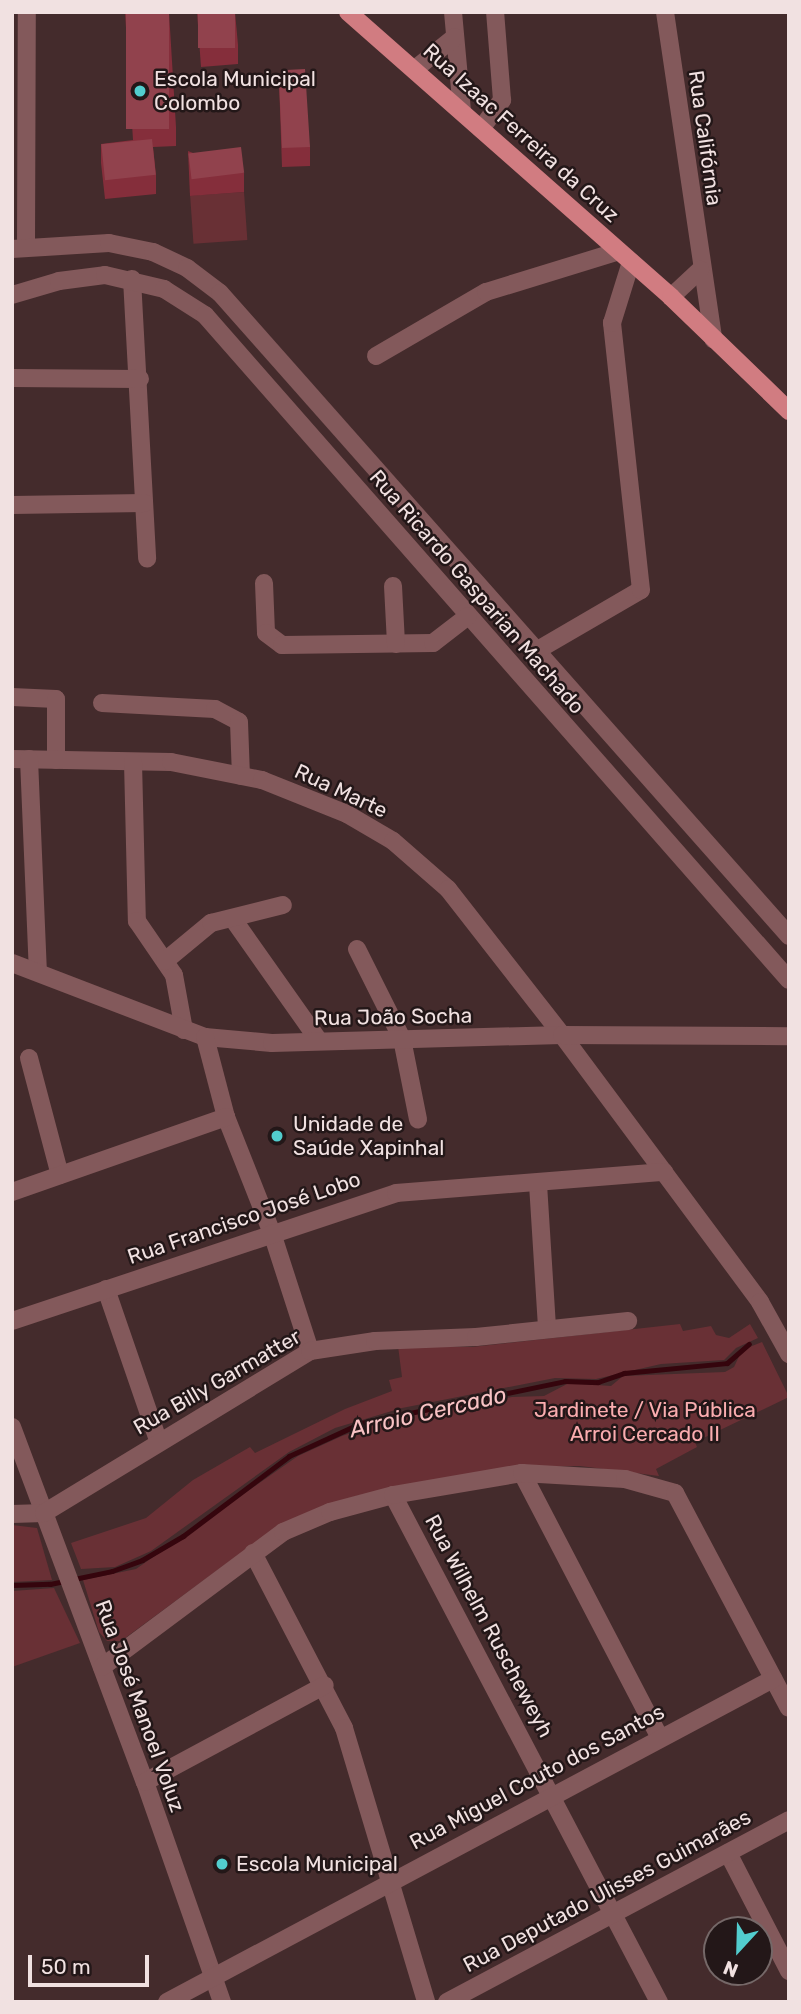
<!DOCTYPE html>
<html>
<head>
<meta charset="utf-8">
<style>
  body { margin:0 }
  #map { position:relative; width:801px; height:2014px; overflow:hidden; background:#442b2c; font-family:Rubik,sans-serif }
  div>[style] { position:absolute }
  .green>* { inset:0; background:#693035; transform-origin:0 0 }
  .stream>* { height:5px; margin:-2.5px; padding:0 2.5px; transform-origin:2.5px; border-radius:2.5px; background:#35050d }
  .minor>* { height:18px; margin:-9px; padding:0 9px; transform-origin:9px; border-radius:9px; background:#83595b }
  .major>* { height:18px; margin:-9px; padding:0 9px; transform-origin:9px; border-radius:9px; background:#d17c81 }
  .wall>* { inset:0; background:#852e3b }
  .building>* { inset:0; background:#91424d; transform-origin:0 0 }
  .dots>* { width:19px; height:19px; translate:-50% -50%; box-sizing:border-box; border:4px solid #231718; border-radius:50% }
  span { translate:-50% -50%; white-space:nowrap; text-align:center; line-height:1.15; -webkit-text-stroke:5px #231718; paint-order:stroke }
  .poi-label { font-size:21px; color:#f1e1e1 }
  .left { translate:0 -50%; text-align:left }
  .street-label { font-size:21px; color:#f1e1e1 }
  .park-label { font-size:21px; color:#faacaf }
  .water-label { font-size:23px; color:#f8c2c4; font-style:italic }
  .frame { position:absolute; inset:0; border:14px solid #f1e1e1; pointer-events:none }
  .north { position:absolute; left:703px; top:1916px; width:70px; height:70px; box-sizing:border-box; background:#231718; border:2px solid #756868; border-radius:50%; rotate:202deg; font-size:19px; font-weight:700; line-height:28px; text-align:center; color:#f1e1e1 }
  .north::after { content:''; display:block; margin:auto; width:24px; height:32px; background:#52cdce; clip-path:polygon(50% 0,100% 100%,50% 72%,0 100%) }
  .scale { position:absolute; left:28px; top:1955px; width:121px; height:32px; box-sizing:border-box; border:4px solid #f1e1e1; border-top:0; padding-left:9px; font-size:21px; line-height:24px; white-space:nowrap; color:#f1e1e1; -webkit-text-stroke:5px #231718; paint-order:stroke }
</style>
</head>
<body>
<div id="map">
  <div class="green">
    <i style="left:244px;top:192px;width:48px;height:54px;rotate:86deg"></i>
    <i style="clip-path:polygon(680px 1324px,683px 1331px,711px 1326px,716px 1335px,729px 1338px,750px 1324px,758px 1338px,736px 1348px,724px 1360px,661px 1364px,596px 1379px,555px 1378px,402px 1408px,335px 1428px,289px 1452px,151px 1551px,115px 1567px,81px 1569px,71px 1543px,146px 1518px,193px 1480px,250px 1447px,255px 1453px,345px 1409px,392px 1391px,389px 1380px,402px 1377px,398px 1346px,472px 1347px)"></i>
    <i style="clip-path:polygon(762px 1342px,789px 1397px,695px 1442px,697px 1447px,656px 1469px,659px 1476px,580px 1466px,522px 1467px,356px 1496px,334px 1503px,238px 1555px,121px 1641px,107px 1641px,99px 1632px,83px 1580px,136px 1569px,298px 1456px,342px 1436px,399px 1417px,512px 1397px,544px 1396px,569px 1383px,611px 1386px,623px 1376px,725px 1372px,734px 1367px,742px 1350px)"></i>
    <i style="clip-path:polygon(12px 1525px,37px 1528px,52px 1580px,12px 1582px)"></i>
    <i style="clip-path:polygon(54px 1588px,80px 1643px,12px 1667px,12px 1591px)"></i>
  </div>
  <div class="stream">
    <i style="left:12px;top:1585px;width:38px;rotate:-2deg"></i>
    <i style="left:50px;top:1584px;width:63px;rotate:-11.8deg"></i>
    <i style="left:112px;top:1571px;width:32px;rotate:-20deg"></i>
    <i style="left:142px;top:1560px;width:48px;rotate:-30.3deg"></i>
    <i style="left:183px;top:1536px;width:133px;rotate:-37deg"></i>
    <i style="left:289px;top:1456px;width:79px;rotate:-24.6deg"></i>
    <i style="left:361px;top:1423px;width:208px;rotate:-11.6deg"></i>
    <i style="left:565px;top:1381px;width:33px;rotate:2deg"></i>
    <i style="left:598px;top:1382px;width:28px;rotate:-19deg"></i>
    <i style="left:624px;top:1373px;width:103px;rotate:-5.5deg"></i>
    <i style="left:727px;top:1363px;width:29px;rotate:-41deg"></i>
  </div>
  <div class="minor">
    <i style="left:453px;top:12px;width:98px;rotate:84.8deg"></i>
    <i style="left:665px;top:12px;width:331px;rotate:81.6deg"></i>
    <i style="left:415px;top:69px;width:51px;rotate:-38.7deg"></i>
    <i style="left:481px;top:129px;width:36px;rotate:-54deg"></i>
    <i style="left:502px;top:100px;width:88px;rotate:-94.5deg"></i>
    <i style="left:26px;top:247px;width:235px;rotate:-89.8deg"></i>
    <i style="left:12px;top:249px;width:97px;rotate:-3.5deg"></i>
    <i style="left:109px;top:243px;width:45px;rotate:11.6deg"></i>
    <i style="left:153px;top:252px;width:38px;rotate:25deg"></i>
    <i style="left:187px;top:268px;width:41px;rotate:37.1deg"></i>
    <i style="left:220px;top:293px;width:859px;rotate:48.49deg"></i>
    <i style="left:132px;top:279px;width:280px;rotate:86.9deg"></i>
    <i style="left:12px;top:295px;width:49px;rotate:-16.6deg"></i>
    <i style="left:59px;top:281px;width:46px;rotate:-7.4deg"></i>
    <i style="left:105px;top:275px;width:61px;rotate:13.3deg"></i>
    <i style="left:164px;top:289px;width:49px;rotate:32.4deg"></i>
    <i style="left:205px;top:315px;width:885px;rotate:48.71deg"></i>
    <i style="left:671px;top:297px;width:40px;rotate:-43deg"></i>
    <i style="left:376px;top:356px;width:127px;rotate:-30.2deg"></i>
    <i style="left:486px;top:292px;width:139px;rotate:-17.1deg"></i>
    <i style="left:12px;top:378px;width:128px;rotate:0.4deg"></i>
    <i style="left:12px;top:505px;width:132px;rotate:-0.9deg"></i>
    <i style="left:264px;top:583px;width:50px;rotate:87.7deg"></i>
    <i style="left:266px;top:633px;width:20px;rotate:37deg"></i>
    <i style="left:282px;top:645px;width:151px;rotate:-0.8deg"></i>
    <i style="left:433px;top:643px;width:44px;rotate:-37.6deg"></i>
    <i style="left:393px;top:586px;width:58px;rotate:87deg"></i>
    <i style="left:536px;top:651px;width:121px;rotate:-30.2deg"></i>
    <i style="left:641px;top:590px;width:269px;rotate:-96.2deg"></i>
    <i style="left:612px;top:323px;width:64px;rotate:-72.7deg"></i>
    <i style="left:12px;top:697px;width:44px;rotate:2.6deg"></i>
    <i style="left:56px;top:699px;width:61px;rotate:90deg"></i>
    <i style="left:102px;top:703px;width:113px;rotate:3deg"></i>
    <i style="left:215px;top:709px;width:27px;rotate:28deg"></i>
    <i style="left:239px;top:722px;width:54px;rotate:87.9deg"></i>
    <i style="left:12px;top:759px;width:159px;rotate:1.1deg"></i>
    <i style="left:171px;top:762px;width:93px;rotate:11.2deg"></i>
    <i style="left:262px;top:780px;width:92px;rotate:21.8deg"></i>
    <i style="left:347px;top:814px;width:53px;rotate:30.4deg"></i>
    <i style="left:393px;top:841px;width:73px;rotate:41.1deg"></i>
    <i style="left:448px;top:889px;width:185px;rotate:52deg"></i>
    <i style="left:562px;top:1035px;width:332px;rotate:53.4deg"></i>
    <i style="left:760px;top:1302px;width:60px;rotate:60.9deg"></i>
    <i style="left:29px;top:759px;width:213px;rotate:87.6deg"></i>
    <i style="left:133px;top:762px;width:159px;rotate:88.6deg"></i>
    <i style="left:137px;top:921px;width:65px;rotate:55.6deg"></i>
    <i style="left:174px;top:975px;width:56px;rotate:79.7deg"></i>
    <i style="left:233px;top:919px;width:149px;rotate:54.8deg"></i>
    <i style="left:357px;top:949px;width:101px;rotate:63.4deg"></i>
    <i style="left:402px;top:1039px;width:82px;rotate:78.7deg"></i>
    <i style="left:165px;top:961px;width:60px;rotate:-39.6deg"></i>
    <i style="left:211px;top:923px;width:74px;rotate:-14deg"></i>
    <i style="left:12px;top:963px;width:207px;rotate:21deg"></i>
    <i style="left:205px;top:1037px;width:67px;rotate:5.1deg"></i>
    <i style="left:272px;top:1043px;width:290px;rotate:-1.6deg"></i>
    <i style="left:562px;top:1035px;width:227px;rotate:0.3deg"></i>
    <i style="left:205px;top:1037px;width:83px;rotate:75.3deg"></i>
    <i style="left:226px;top:1117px;width:125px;rotate:68.4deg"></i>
    <i style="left:272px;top:1233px;width:124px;rotate:72.1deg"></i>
    <i style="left:29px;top:1058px;width:121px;rotate:75.2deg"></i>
    <i style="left:538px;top:1184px;width:144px;rotate:86.4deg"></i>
    <i style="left:12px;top:1192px;width:227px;rotate:-19.3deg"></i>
    <i style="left:106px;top:1289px;width:160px;rotate:71deg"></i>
    <i style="left:12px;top:1321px;width:405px;rotate:-18.4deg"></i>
    <i style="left:396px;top:1193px;width:269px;rotate:-4.5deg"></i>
    <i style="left:12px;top:1427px;width:379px;rotate:69.5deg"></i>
    <i style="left:145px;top:1782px;width:233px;rotate:70.7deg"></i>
    <i style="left:522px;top:1473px;width:299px;rotate:62.5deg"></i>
    <i style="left:393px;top:1495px;width:573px;rotate:62.32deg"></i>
    <i style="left:12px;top:1514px;width:32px;rotate:-2deg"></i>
    <i style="left:44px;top:1513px;width:311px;rotate:-31.3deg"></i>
    <i style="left:310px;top:1351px;width:66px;rotate:-8.7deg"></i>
    <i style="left:375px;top:1341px;width:101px;rotate:-2.3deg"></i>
    <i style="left:476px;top:1337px;width:153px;rotate:-6deg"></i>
    <i style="left:253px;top:1553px;width:197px;rotate:62.5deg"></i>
    <i style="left:344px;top:1728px;width:286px;rotate:73.3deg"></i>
    <i style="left:102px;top:1667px;width:226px;rotate:-36.7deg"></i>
    <i style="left:283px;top:1532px;width:51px;rotate:-23.1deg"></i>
    <i style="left:330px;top:1512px;width:65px;rotate:-15.1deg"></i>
    <i style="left:393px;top:1495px;width:131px;rotate:-9.7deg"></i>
    <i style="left:522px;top:1473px;width:103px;rotate:3.3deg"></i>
    <i style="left:625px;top:1479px;width:52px;rotate:15.6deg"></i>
    <i style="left:675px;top:1493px;width:243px;rotate:62.1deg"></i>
    <i style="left:145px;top:1782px;width:204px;rotate:-28.3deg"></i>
    <i style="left:728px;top:1853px;width:133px;rotate:62.7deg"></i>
    <i style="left:167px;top:2002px;width:687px;rotate:-28.06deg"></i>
    <i style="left:447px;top:2002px;width:387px;rotate:-28deg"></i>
  </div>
  <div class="major">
    <i style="left:348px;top:12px;width:431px;rotate:41.4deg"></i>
    <i style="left:671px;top:297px;width:164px;rotate:44deg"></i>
  </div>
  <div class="wall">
    <i style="clip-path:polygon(125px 12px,169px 12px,176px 127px,176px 146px,153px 147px,156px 175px,156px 194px,105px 199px,101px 163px,101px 144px,133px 140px)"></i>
    <i style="clip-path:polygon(197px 12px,235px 12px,238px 45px,238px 64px,201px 67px)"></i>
    <i style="clip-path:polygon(286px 70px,310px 147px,310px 166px,282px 167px,279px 81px,286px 81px)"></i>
    <i style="clip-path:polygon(188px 151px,244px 173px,244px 192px,190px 196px)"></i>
  </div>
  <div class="building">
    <i style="left:126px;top:12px;width:43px;height:117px"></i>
    <i style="left:198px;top:12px;width:37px;height:36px"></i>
    <i style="clip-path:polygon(305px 69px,310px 147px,282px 148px,279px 81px,286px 81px,286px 70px)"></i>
    <i style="left:152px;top:139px;width:36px;height:51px;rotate:84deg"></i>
    <i style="left:241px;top:147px;width:26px;height:53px;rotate:83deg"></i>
  </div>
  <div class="dots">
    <i style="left:140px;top:91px;background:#52cdce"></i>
    <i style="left:277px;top:1136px;background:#52cdce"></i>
    <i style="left:222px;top:1864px;background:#52cdce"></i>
  </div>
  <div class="poi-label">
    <span class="left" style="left:154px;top:91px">Escola Municipal<br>Colombo</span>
    <span class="left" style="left:293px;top:1136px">Unidade de<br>Saúde Xapinhal</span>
    <span class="left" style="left:236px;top:1864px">Escola Municipal</span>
  </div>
  <div class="street-label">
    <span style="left:521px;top:133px;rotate:42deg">Rua Izaac Ferreira da Cruz</span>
    <span style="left:705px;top:138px;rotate:82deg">Rua Califórnia</span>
    <span style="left:477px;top:592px;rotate:49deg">Rua Ricardo Gasparian Machado</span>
    <span style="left:341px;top:791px;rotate:25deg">Rua Marte</span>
    <span style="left:393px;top:1017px;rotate:-1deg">Rua João Socha</span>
    <span style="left:244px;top:1218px;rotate:-19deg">Rua Francisco José Lobo</span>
    <span style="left:217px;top:1382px;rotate:-30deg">Rua Billy Garmatter</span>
    <span style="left:489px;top:1626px;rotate:62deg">Rua Wilhelm Ruscheweyh</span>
    <span style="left:140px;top:1706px;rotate:70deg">Rua José Manoel Voluz</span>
    <span style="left:537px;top:1777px;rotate:-28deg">Rua Miguel Couto dos Santos</span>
    <span style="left:607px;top:1891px;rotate:-28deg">Rua Deputado Ulisses Guimarães</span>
  </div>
  <div class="park-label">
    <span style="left:645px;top:1422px">Jardinete / Via Pública<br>Arroi Cercado II</span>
  </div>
  <div class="water-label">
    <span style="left:428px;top:1412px;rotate:-13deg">Arroio Cercado</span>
  </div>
  <div class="frame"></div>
  <div class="north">N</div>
  <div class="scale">50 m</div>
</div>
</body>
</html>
